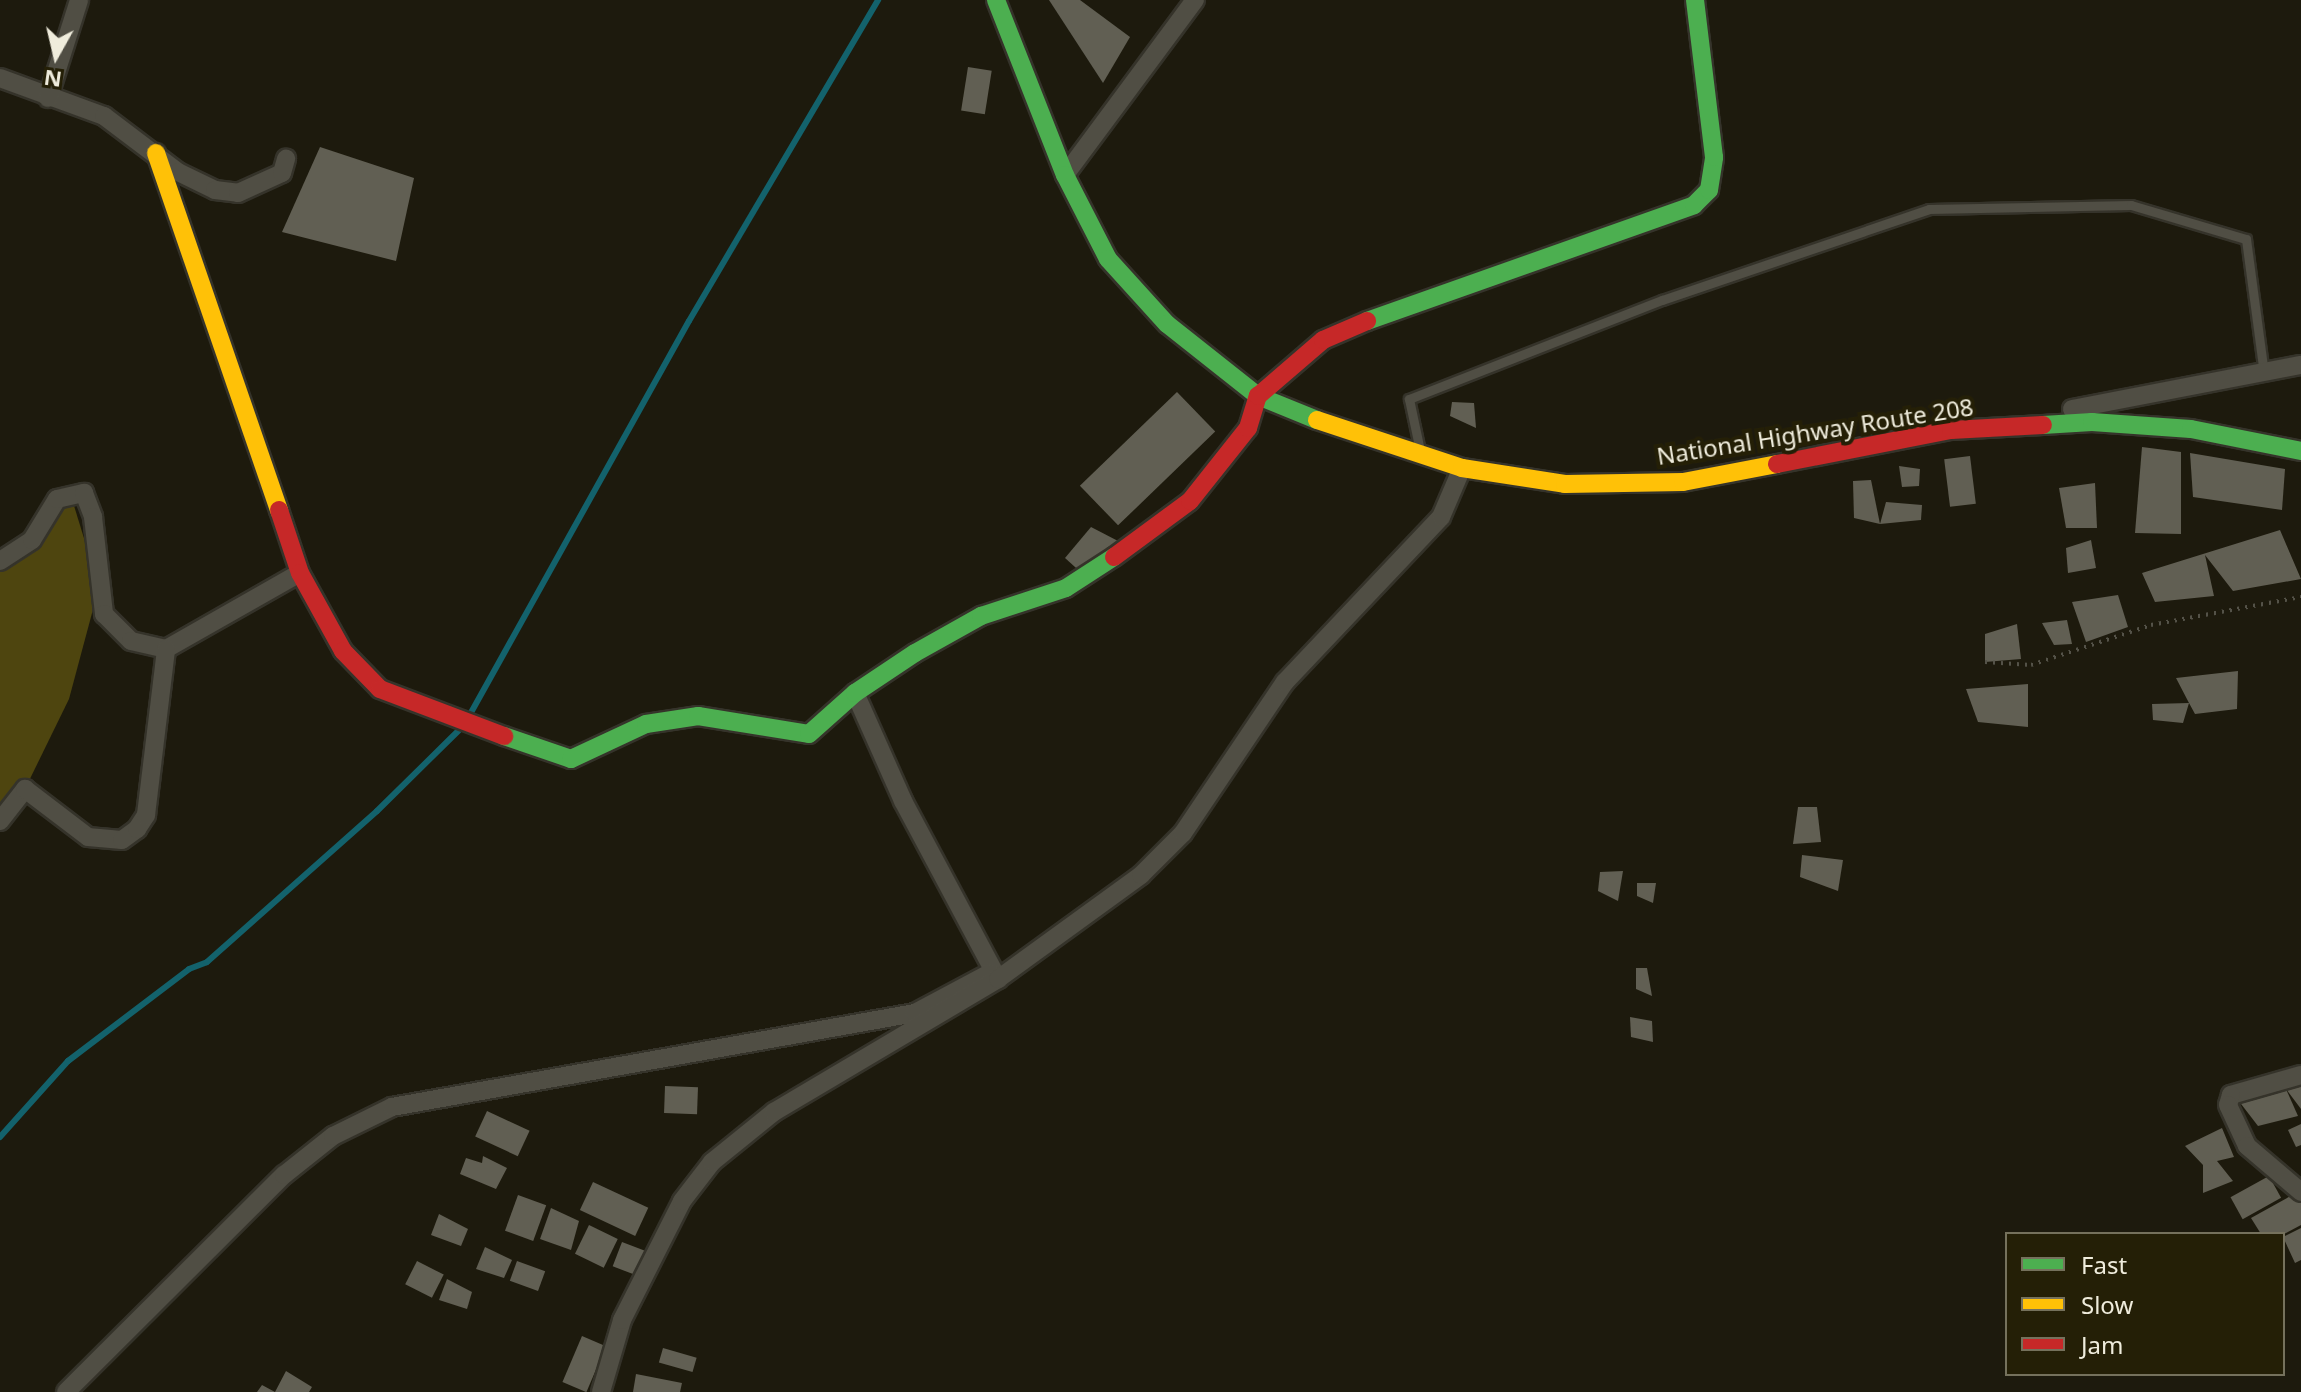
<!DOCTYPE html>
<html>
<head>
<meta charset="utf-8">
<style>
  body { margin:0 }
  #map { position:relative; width:2301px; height:1392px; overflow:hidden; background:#1d1a0d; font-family:"Noto Sans",sans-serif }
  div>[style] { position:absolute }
  .forest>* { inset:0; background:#4e450f }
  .stream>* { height:6px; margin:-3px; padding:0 3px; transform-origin:3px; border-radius:3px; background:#13626c }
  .building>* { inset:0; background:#615f53; transform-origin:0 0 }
  .path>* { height:4px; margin-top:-2px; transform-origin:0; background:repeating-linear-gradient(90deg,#545248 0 2px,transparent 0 8px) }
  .roads { filter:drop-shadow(2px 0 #35332a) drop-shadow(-2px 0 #35332a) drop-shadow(0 2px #35332a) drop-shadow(0 -2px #35332a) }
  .lane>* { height:9px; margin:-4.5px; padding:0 4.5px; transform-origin:4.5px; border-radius:4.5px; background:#504e44 }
  .street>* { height:18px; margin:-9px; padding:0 9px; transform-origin:9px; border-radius:9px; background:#504e44 }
  .fast>* { height:18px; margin:-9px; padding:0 9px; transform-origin:9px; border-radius:9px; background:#4caf50 }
  .slow>* { height:18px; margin:-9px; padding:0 9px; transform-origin:9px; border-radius:9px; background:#ffc107 }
  .jam>* { height:18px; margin:-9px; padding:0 9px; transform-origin:9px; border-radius:9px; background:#c62828 }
  span { translate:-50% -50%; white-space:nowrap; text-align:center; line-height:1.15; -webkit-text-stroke:8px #241f06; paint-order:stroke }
  .street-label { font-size:24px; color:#efecdc }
  .legend { position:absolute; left:2005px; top:1232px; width:280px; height:144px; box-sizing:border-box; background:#241f06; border:2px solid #75715c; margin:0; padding:10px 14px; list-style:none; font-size:24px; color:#efecdc }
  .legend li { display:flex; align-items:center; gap:16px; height:40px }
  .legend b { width:40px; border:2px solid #75715c }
  .north { position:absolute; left:16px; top:16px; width:80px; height:80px; -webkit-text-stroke:6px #241f06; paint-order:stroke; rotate:188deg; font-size:22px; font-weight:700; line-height:32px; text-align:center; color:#efecdc }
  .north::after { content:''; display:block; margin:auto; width:28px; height:36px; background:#efecdc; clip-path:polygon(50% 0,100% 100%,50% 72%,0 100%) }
</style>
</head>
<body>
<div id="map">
  <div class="forest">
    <i style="clip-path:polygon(71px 496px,99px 587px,69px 699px,25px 789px,0 818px,0 553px)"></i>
  </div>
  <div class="stream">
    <i style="left:468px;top:718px;width:454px;rotate:-60.9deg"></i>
    <i style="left:689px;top:321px;width:373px;rotate:-59.5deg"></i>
    <i style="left:0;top:1137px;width:102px;rotate:-48.2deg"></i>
    <i style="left:68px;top:1061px;width:152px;rotate:-37.2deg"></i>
    <i style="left:189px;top:969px;width:19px;rotate:-21deg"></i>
    <i style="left:207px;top:962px;width:227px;rotate:-41.6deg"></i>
    <i style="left:377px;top:811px;width:115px;rotate:-44.6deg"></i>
  </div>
  <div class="building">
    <i style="clip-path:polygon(1049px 0,1080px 0,1130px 37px,1103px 83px)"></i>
    <i style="left:968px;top:67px;width:24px;height:44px;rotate:9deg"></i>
    <i style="clip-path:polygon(320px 147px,414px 178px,396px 261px,282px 232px)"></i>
    <i style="left:1177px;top:392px;width:55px;height:135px;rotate:46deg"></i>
    <i style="clip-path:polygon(1452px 402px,1474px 403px,1476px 428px,1450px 416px)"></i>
    <i style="clip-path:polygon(2142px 447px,2181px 452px,2181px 534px,2135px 533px)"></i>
    <i style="clip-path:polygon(2190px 453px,2285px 469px,2282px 510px,2193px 497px)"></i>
    <i style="left:1970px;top:456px;width:48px;height:26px;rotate:83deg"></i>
    <i style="clip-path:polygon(1899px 466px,1920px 469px,1919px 486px,1902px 487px)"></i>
    <i style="clip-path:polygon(1871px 480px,1880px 524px,1854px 518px,1853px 481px)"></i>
    <i style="clip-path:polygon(2095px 483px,2097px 528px,2066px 528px,2059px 488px)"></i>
    <i style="clip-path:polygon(1886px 502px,1922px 505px,1921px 520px,1880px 524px)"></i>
    <i style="clip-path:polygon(1091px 527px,1120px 542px,1085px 576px,1065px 558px)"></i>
    <i style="clip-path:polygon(2280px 530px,2301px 579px,2233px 591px,2205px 555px,2214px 596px,2155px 602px,2142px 573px)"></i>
    <i style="clip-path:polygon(2091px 540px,2096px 568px,2068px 573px,2066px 548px)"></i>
    <i style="clip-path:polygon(2118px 595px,2128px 627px,2086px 642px,2072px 602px)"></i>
    <i style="clip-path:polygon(2067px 620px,2072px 644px,2054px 645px,2042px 623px)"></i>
    <i style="clip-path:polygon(2017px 624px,2021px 659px,1985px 662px,1985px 634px)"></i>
    <i style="clip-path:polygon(2238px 671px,2237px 709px,2195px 714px,2189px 703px,2183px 723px,2153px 720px,2152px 704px,2189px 703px,2176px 678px)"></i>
    <i style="clip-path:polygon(2028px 684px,2028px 727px,1978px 722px,1966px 689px)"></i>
    <i style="clip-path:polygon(1798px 807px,1817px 807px,1821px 842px,1793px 844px)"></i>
    <i style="clip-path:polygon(1802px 855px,1843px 860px,1838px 891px,1800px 877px)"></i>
    <i style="clip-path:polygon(1623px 871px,1618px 901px,1598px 891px,1600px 872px)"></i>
    <i style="clip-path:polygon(1637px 883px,1656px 883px,1653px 903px,1637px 896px)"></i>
    <i style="clip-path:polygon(1636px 968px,1647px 968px,1652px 996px,1636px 989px)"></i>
    <i style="clip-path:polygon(1630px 1017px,1652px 1021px,1653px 1042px,1631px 1037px)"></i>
    <i style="clip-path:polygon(2301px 1082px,2301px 1109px,2286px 1089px)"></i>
    <i style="left:665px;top:1086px;width:33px;height:27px;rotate:2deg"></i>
    <i style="clip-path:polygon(2286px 1089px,2298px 1116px,2258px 1126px,2238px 1100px)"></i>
    <i style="left:487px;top:1111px;width:47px;height:28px;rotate:25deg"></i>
    <i style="clip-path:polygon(2301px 1124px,2301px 1145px,2296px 1147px,2288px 1130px)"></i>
    <i style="clip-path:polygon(2222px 1128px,2234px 1157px,2217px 1161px,2233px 1181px,2203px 1193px,2203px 1165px,2185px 1146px)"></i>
    <i style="clip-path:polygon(483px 1156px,507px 1168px,496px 1189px,460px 1174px,466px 1158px,482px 1163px)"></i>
    <i style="left:2269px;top:1176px;width:25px;height:44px;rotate:61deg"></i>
    <i style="left:593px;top:1182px;width:61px;height:31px;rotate:25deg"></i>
    <i style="clip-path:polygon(2296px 1193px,2301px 1200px,2301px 1225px,2284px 1234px,2261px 1234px,2251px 1218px)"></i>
    <i style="left:518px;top:1195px;width:30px;height:38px;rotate:20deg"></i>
    <i style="clip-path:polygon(551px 1208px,579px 1221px,571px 1250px,540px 1239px)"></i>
    <i style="clip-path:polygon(439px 1214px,468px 1229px,461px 1246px,431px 1235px)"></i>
    <i style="left:589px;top:1225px;width:32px;height:32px;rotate:26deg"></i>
    <i style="clip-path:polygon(2301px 1228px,2301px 1260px,2295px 1263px,2283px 1237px)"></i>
    <i style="left:622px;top:1242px;width:26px;height:26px;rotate:21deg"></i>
    <i style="clip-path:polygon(485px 1247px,512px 1260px,504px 1278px,476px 1269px)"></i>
    <i style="left:417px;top:1261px;width:30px;height:26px;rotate:27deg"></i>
    <i style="left:517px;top:1261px;width:30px;height:21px;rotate:20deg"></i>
    <i style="clip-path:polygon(447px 1279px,472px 1292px,467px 1309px,439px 1300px)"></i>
    <i style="left:582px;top:1336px;width:26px;height:50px;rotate:23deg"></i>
    <i style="left:663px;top:1348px;width:35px;height:15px;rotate:16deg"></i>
    <i style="clip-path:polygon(286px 1371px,312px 1387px,309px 1392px,257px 1392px,262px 1385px,275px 1392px)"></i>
    <i style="clip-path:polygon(636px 1374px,682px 1383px,680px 1392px,633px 1392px)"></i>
  </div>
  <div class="path">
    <i style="left:1985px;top:662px;width:46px;rotate:3.7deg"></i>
    <i style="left:2031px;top:665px;width:126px;rotate:-18.4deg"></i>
    <i style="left:2151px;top:625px;width:153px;rotate:-10.6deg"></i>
  </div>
  <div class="roads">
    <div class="lane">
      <i style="left:1419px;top:446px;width:48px;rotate:-102deg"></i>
      <i style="left:1409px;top:399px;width:272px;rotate:-21.4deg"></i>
      <i style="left:1662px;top:300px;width:282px;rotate:-18.8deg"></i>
      <i style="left:1929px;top:209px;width:202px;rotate:-1.1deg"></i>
      <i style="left:2131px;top:205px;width:120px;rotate:16.5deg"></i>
      <i style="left:2246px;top:239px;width:136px;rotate:82.4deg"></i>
    </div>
    <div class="street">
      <i style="left:0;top:78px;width:111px;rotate:20.1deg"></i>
      <i style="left:104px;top:116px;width:93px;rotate:37.1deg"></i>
      <i style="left:178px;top:172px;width:41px;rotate:25.9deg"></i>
      <i style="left:215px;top:190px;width:23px;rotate:7deg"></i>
      <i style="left:238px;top:193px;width:48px;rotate:-24.4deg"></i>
      <i style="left:282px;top:173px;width:15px;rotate:-74deg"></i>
      <i style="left:48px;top:98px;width:103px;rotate:-72.4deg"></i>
      <i style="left:1065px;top:175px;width:218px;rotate:-53.4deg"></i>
      <i style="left:2072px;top:409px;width:233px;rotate:-10.9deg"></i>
      <i style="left:0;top:561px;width:38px;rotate:-33deg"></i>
      <i style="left:32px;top:540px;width:48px;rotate:-58.6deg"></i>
      <i style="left:57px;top:499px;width:28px;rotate:-13deg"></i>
      <i style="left:84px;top:493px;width:26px;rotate:69deg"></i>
      <i style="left:93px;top:517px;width:98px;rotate:83.5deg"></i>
      <i style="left:104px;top:614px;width:38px;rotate:45deg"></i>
      <i style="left:131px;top:641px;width:36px;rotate:13deg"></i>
      <i style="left:166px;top:649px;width:154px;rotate:-29.6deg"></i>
      <i style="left:855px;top:693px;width:118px;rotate:66deg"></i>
      <i style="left:903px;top:801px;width:202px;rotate:61.9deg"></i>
      <i style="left:0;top:821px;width:41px;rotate:-52deg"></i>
      <i style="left:25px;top:789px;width:79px;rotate:37.3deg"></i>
      <i style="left:88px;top:837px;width:34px;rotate:5deg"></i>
      <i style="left:122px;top:840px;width:19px;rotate:-36deg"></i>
      <i style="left:137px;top:829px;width:17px;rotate:-57deg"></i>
      <i style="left:146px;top:815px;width:167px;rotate:-83.1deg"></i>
      <i style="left:2301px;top:1075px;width:73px;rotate:164.1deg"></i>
      <i style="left:2231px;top:1095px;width:10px;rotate:107deg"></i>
      <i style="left:2228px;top:1105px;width:45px;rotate:65.1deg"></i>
      <i style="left:2247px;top:1146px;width:71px;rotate:40.4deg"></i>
      <i style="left:66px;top:1392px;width:308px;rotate:-44.9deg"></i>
      <i style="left:284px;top:1175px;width:63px;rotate:-38.5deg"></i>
      <i style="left:333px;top:1136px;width:66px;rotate:-26.2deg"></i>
      <i style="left:392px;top:1107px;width:531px;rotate:-10.19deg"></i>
      <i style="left:915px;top:1013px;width:85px;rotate:-28.1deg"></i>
      <i style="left:601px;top:1392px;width:75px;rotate:-73.7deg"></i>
      <i style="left:622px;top:1320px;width:133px;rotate:-63.2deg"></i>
      <i style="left:682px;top:1201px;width:49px;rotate:-52.4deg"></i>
      <i style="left:712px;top:1162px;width:80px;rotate:-38.9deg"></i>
      <i style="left:774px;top:1112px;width:261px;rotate:-30.7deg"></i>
      <i style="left:998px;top:979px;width:177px;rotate:-36deg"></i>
      <i style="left:1141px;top:875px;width:59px;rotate:-45deg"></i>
      <i style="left:1183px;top:833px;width:182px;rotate:-56deg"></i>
      <i style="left:1285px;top:682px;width:227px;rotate:-46.6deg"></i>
      <i style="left:1441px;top:517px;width:53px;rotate:-66.8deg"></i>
    </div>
    <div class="fast">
      <i style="left:996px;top:0;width:188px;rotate:68.5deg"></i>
      <i style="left:1065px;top:175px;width:94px;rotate:62.9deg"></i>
      <i style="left:1108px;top:259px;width:88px;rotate:47.8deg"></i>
      <i style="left:1167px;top:324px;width:116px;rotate:38.4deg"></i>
      <i style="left:1258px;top:396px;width:64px;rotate:22.1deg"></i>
      <i style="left:1367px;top:321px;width:347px;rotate:-19.5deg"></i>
      <i style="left:1694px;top:205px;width:21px;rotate:-45deg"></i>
      <i style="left:1709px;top:190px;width:33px;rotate:-81deg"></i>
      <i style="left:1714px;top:157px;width:158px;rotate:-96.9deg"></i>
      <i style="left:2043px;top:425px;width:49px;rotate:-3.5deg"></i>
      <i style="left:2092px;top:422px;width:99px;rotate:4deg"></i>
      <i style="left:2191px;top:429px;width:112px;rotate:11.3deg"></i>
      <i style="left:504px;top:736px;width:71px;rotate:18.9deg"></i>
      <i style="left:571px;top:759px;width:83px;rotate:-25deg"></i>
      <i style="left:646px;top:724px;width:53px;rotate:-8.7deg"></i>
      <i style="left:698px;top:716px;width:112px;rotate:9.2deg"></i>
      <i style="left:809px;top:734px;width:62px;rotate:-41.7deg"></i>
      <i style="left:855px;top:693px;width:72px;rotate:-33.7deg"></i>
      <i style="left:915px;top:653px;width:76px;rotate:-29.3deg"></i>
      <i style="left:981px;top:616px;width:89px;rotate:-18.2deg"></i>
      <i style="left:1066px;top:588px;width:57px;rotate:-32.9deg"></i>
    </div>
    <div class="slow">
      <i style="left:156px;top:153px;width:378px;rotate:71deg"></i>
      <i style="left:1317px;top:420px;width:153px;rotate:18.3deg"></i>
      <i style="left:1462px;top:468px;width:104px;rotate:8.8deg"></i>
      <i style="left:1565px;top:484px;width:118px;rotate:-1deg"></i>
      <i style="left:1683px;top:482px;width:96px;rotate:-10.8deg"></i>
    </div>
    <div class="jam">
      <i style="left:1777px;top:464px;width:177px;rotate:-11.1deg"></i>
      <i style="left:1951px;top:430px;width:92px;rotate:-3.1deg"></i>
      <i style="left:279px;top:510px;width:66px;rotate:71.6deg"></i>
      <i style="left:300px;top:573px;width:89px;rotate:61.1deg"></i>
      <i style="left:343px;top:651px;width:53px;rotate:45.8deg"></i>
      <i style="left:380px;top:689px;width:133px;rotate:20.8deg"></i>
      <i style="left:1114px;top:557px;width:94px;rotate:-36.4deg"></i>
      <i style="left:1190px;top:501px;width:93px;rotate:-51.5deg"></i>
      <i style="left:1248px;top:428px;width:34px;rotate:-73deg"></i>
      <i style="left:1258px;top:396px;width:86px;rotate:-40.7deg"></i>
      <i style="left:1323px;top:340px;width:48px;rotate:-23.4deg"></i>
    </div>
  </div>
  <div class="street-label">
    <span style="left:1815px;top:431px;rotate:-9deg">National Highway Route 208</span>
  </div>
  <ul class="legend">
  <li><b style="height:10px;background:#4caf50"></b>Fast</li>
  <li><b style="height:10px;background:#ffc107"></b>Slow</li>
  <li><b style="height:10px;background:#c62828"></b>Jam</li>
  </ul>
  <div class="north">N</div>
</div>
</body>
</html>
